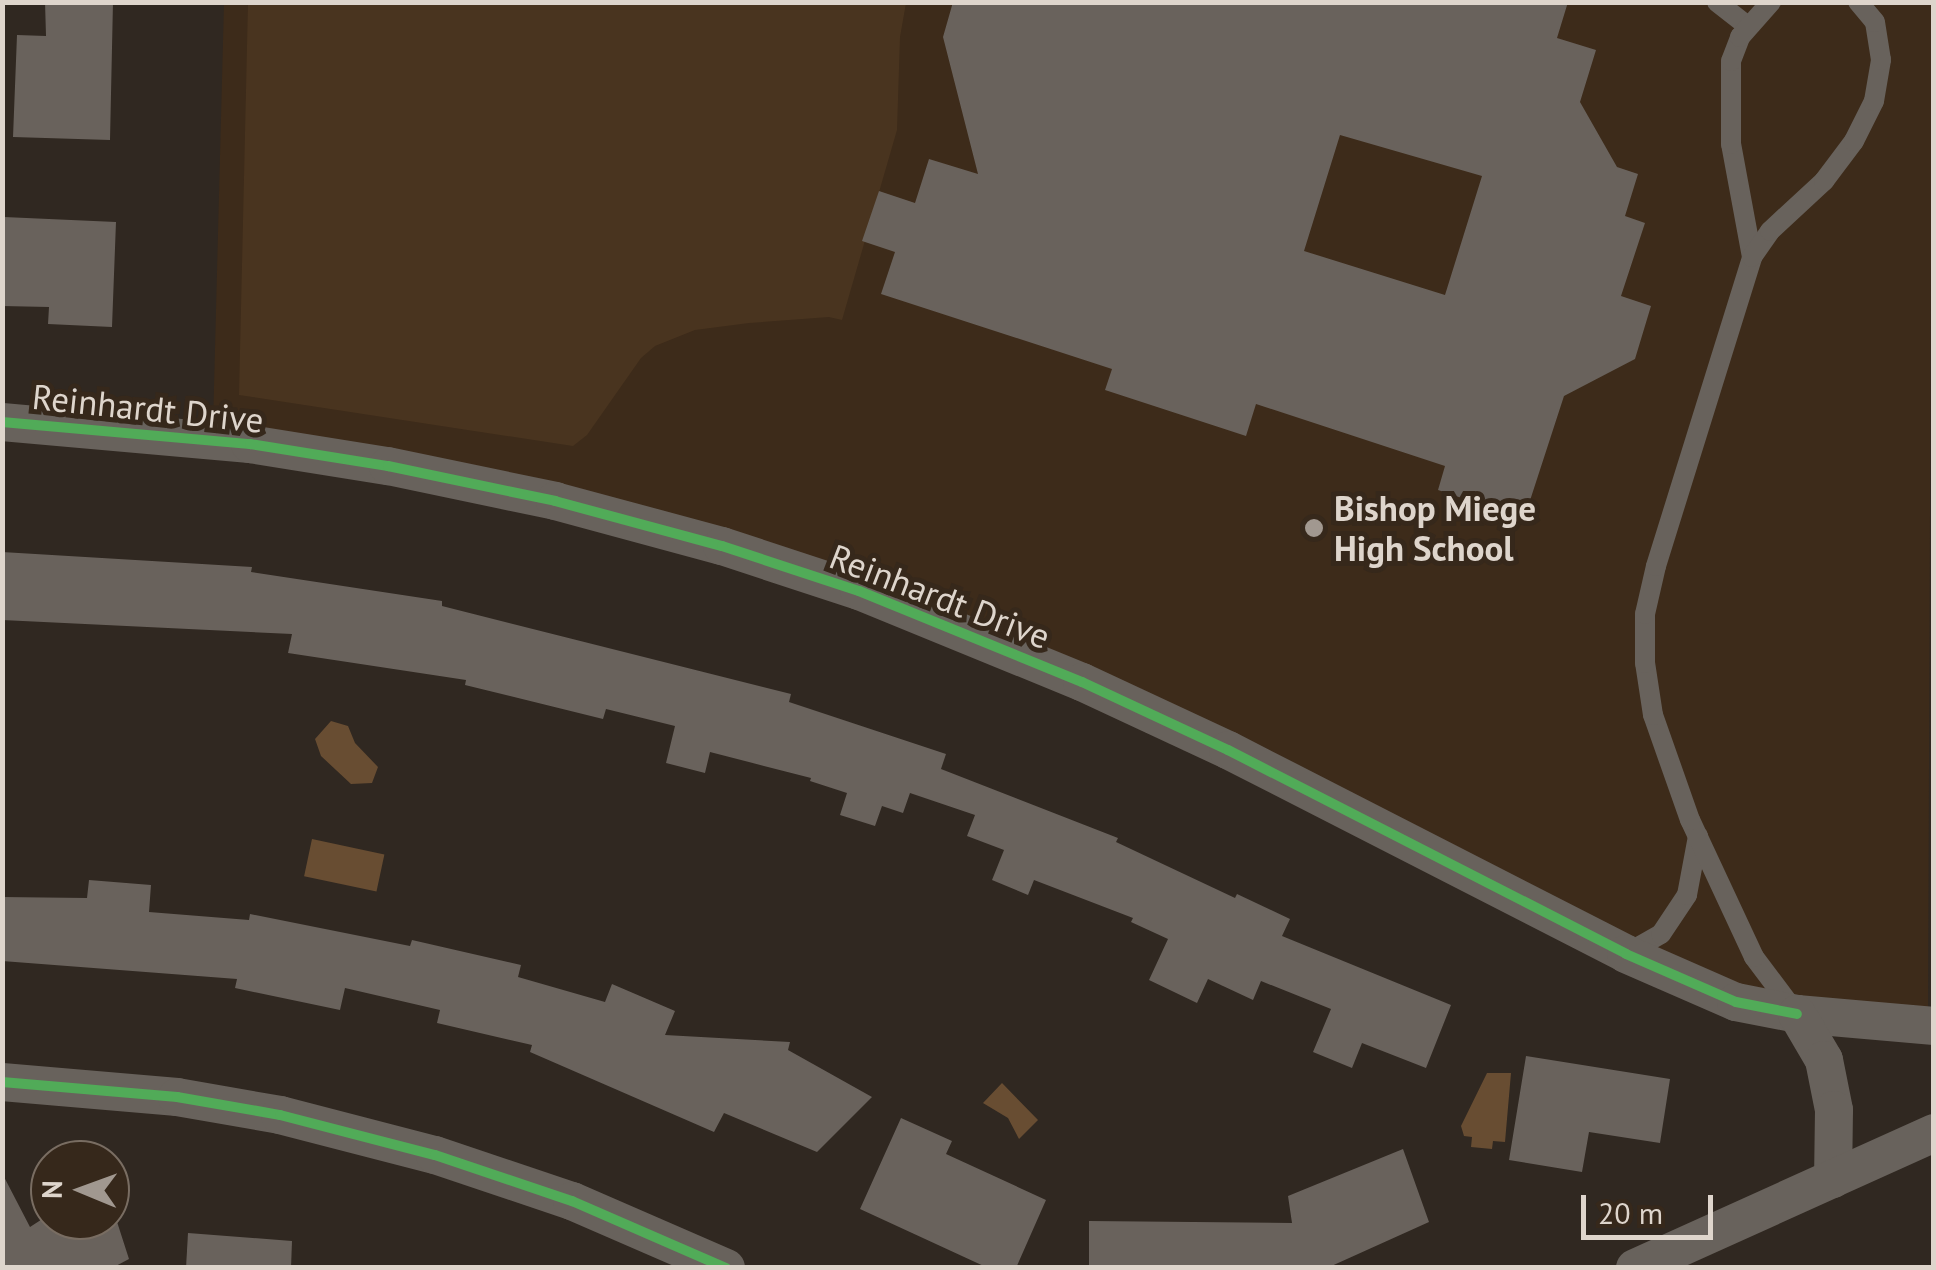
<!DOCTYPE html>
<html>
<head>
<meta charset="utf-8">
<style>
  body { margin:0 }
  #map { position:relative; width:1936px; height:1270px; overflow:hidden; background:#302821; font-family:"PT Sans",sans-serif }
  div>[style] { position:absolute }
  .built>* { inset:0; background:#3d2b1a }
  .green>* { inset:0; background:#49341f }
  .water>* { inset:0; background:#684d32; transform-origin:0 0 }
  .building>* { inset:0; background:#69625c }
  .lane>* { height:20px; margin:-10px; padding:0 10px; transform-origin:10px; border-radius:10px; background:#68625c }
  .street>* { height:38px; margin:-19px; padding:0 19px; transform-origin:19px; border-radius:19px; background:#68625c }
  .cycleway>* { height:10px; margin:-5px; padding:0 5px; transform-origin:5px; border-radius:5px; background:#51ab58 }
  .dots>* { width:28px; height:28px; translate:-50% -50%; box-sizing:border-box; border:5px solid #36281b; border-radius:50% }
  span { translate:-50% -50%; white-space:nowrap; text-align:center; line-height:1.15; -webkit-text-stroke:10px #36281b; paint-order:stroke }
  .street-label { font-size:35px; color:#ded5cc }
  .poi-label { font-size:35px; color:#ded5cc; font-weight:700 }
  .left { translate:0 -50%; text-align:left }
  .frame { position:absolute; inset:0; border:5px solid #ded5cc; pointer-events:none }
  .north { position:absolute; left:30px; top:1140px; width:100px; height:100px; box-sizing:border-box; background:#36281b; border:2px solid #796d62; border-radius:50%; rotate:271deg; font-size:28px; font-weight:700; line-height:40px; text-align:center; color:#ded5cc }
  .north::after { content:''; display:block; margin:auto; width:35px; height:45px; background:#a19890; clip-path:polygon(50% 0,100% 100%,50% 72%,0 100%) }
  .scale { position:absolute; left:1581px; top:1195px; width:132px; height:45px; box-sizing:border-box; border:5px solid #ded5cc; border-top:0; padding-left:12px; font-size:30px; line-height:35px; white-space:nowrap; color:#ded5cc; -webkit-text-stroke:8px #36281b; paint-order:stroke }
</style>
</head>
<body>
<div id="map">
  <div class="built">
    <i style="clip-path:polygon(224px 3px,1932px 3px,1928px 1016px,1732px 988px,1036px 650px,213px 426px)"></i>
  </div>
  <div class="green">
    <i style="clip-path:polygon(1933px 2px,1934px 733px,1933px 733px,1932px 732px)"></i>
    <i style="clip-path:polygon(248px 3px,906px 3px,900px 37px,897px 130px,842px 320px,829px 317px,749px 323px,695px 330px,655px 346px,641px 358px,587px 435px,573px 446px,239px 395px)"></i>
  </div>
  <div class="water">
    <i style="clip-path:polygon(331px 721px,348px 726px,355px 743px,378px 767px,372px 783px,351px 784px,321px 756px,315px 739px)"></i>
    <i style="left:312px;top:839px;width:74px;height:38px;rotate:12deg"></i>
    <i style="clip-path:polygon(1487px 1073px,1511px 1073px,1505px 1142px,1493px 1141px,1492px 1149px,1471px 1147px,1472px 1137px,1464px 1136px,1461px 1126px)"></i>
    <i style="clip-path:polygon(1002px 1083px,1038px 1120px,1019px 1139px,1008px 1118px,983px 1103px)"></i>
  </div>
  <div class="building">
    <i style="clip-path:polygon(45px 2px,113px 2px,110px 140px,13px 137px,17px 35px,46px 36px)"></i>
    <i style="clip-path:polygon(evenodd,953px 2px,1568px 2px,1557px 38px,1596px 50px,1580px 102px,1617px 167px,1638px 174px,1625px 216px,1645px 223px,1621px 296px,1651px 306px,1635px 359px,1564px 396px,1524px 519px,1438px 490px,1445px 466px,1256px 404px,1246px 436px,1105px 390px,1112px 369px,881px 294px,895px 252px,862px 241px,879px 191px,915px 203px,929px 159px,978px 174px,943px 37px,953px 2px,1340px 135px,1482px 176px,1445px 295px,1304px 251px,1340px 135px)"></i>
    <i style="clip-path:polygon(4px 217px,116px 222px,112px 327px,48px 324px,49px 307px,2px 306px)"></i>
    <i style="clip-path:polygon(2px 552px,252px 567px,251px 572px,442px 601px,442px 606px,791px 694px,789px 702px,946px 754px,941px 769px,1118px 838px,1116px 842px,1235px 898px,1237px 894px,1290px 919px,1282px 936px,1451px 1005px,1426px 1068px,1362px 1043px,1352px 1068px,1313px 1052px,1331px 1009px,1261px 981px,1253px 1000px,1208px 979px,1197px 1003px,1149px 980px,1168px 939px,1131px 922px,1133px 918px,1034px 880px,1028px 895px,992px 880px,1004px 850px,967px 836px,975px 815px,910px 793px,903px 813px,882px 806px,875px 826px,840px 815px,847px 793px,810px 781px,811px 778px,710px 752px,705px 773px,666px 763px,675px 726px,606px 709px,603px 719px,465px 685px,466px 680px,288px 653px,292px 634px,2px 620px)"></i>
    <i style="clip-path:polygon(89px 880px,151px 885px,149px 912px,249px 920px,250px 914px,410px 946px,412px 940px,521px 965px,518px 977px,605px 1002px,612px 984px,675px 1011px,665px 1035px,790px 1042px,788px 1050px,872px 1097px,817px 1152px,724px 1113px,714px 1132px,530px 1052px,532px 1045px,437px 1023px,440px 1010px,345px 988px,340px 1010px,235px 988px,237px 979px,2px 961px,2px 897px,87px 898px)"></i>
    <i style="clip-path:polygon(1526px 1056px,1670px 1079px,1660px 1143px,1589px 1132px,1582px 1172px,1509px 1160px)"></i>
    <i style="clip-path:polygon(901px 1118px,952px 1141px,946px 1154px,1046px 1200px,1016px 1268px,988px 1268px,860px 1209px)"></i>
    <i style="clip-path:polygon(1403px 1149px,1429px 1222px,1327px 1268px,1089px 1268px,1089px 1221px,1292px 1223px,1288px 1196px)"></i>
    <i style="clip-path:polygon(2px 1173px,30px 1227px,50px 1214px,50px 1220px,110px 1220px,110px 1200px,129px 1259px,112px 1268px,2px 1268px)"></i>
    <i style="clip-path:polygon(188px 1233px,292px 1241px,291px 1268px,186px 1268px)"></i>
  </div>
  <div class="lane">
    <i style="left:1717px;top:2px;width:39px;rotate:38deg"></i>
    <i style="left:1752px;top:257px;width:115px;rotate:-100.5deg"></i>
    <i style="left:1731px;top:144px;width:83px;rotate:-90deg"></i>
    <i style="left:1731px;top:61px;width:26px;rotate:-69deg"></i>
    <i style="left:1740px;top:37px;width:47px;rotate:-48.5deg"></i>
    <i style="left:1626px;top:954px;width:40px;rotate:-29.7deg"></i>
    <i style="left:1661px;top:934px;width:47px;rotate:-56.3deg"></i>
    <i style="left:1687px;top:895px;width:60px;rotate:-79.4deg"></i>
    <i style="left:1796px;top:1013px;width:70px;rotate:-126.9deg"></i>
    <i style="left:1754px;top:957px;width:151px;rotate:-115deg"></i>
    <i style="left:1690px;top:820px;width:111px;rotate:-109.4deg"></i>
    <i style="left:1653px;top:715px;width:53px;rotate:-98.7deg"></i>
    <i style="left:1645px;top:663px;width:49px;rotate:-90deg"></i>
    <i style="left:1645px;top:614px;width:49px;rotate:-77.1deg"></i>
    <i style="left:1656px;top:566px;width:324px;rotate:-72.7deg"></i>
    <i style="left:1752px;top:257px;width:32px;rotate:-55deg"></i>
    <i style="left:1770px;top:231px;width:74px;rotate:-42.8deg"></i>
    <i style="left:1824px;top:181px;width:50px;rotate:-53.1deg"></i>
    <i style="left:1854px;top:141px;width:45px;rotate:-63.4deg"></i>
    <i style="left:1874px;top:101px;width:42px;rotate:-80.3deg"></i>
    <i style="left:1881px;top:60px;width:38px;rotate:-99deg"></i>
    <i style="left:1875px;top:22px;width:26px;rotate:-130deg"></i>
  </div>
  <div class="street">
    <i style="left:2px;top:422px;width:249px;rotate:5.1deg"></i>
    <i style="left:250px;top:444px;width:140px;rotate:9.1deg"></i>
    <i style="left:388px;top:466px;width:171px;rotate:11.8deg"></i>
    <i style="left:555px;top:501px;width:173px;rotate:15.1deg"></i>
    <i style="left:722px;top:546px;width:144px;rotate:18.2deg"></i>
    <i style="left:859px;top:591px;width:241px;rotate:22.2deg"></i>
    <i style="left:1082px;top:682px;width:161px;rotate:25deg"></i>
    <i style="left:1228px;top:750px;width:447px;rotate:27.1deg"></i>
    <i style="left:1626px;top:954px;width:120px;rotate:23.6deg"></i>
    <i style="left:1736px;top:1002px;width:62px;rotate:11.1deg"></i>
    <i style="left:1797px;top:1014px;width:138px;rotate:5deg"></i>
    <i style="left:1797px;top:1014px;width:53px;rotate:59.6deg"></i>
    <i style="left:1824px;top:1060px;width:51px;rotate:78.7deg"></i>
    <i style="left:1834px;top:1110px;width:69px;rotate:90.8deg"></i>
    <i style="left:2px;top:1082px;width:176px;rotate:4.9deg"></i>
    <i style="left:177px;top:1097px;width:105px;rotate:9.9deg"></i>
    <i style="left:280px;top:1115px;width:160px;rotate:14.5deg"></i>
    <i style="left:435px;top:1155px;width:145px;rotate:18.6deg"></i>
    <i style="left:572px;top:1201px;width:168px;rotate:23.5deg"></i>
    <i style="left:1635px;top:1268px;width:328px;rotate:-24.3deg"></i>
  </div>
  <div class="cycleway">
    <i style="left:2px;top:422px;width:249px;rotate:5.1deg"></i>
    <i style="left:250px;top:444px;width:140px;rotate:9.1deg"></i>
    <i style="left:388px;top:466px;width:171px;rotate:11.8deg"></i>
    <i style="left:555px;top:501px;width:173px;rotate:15.1deg"></i>
    <i style="left:722px;top:546px;width:144px;rotate:18.2deg"></i>
    <i style="left:859px;top:591px;width:241px;rotate:22.2deg"></i>
    <i style="left:1082px;top:682px;width:161px;rotate:25deg"></i>
    <i style="left:1228px;top:750px;width:447px;rotate:27.1deg"></i>
    <i style="left:1626px;top:954px;width:120px;rotate:23.6deg"></i>
    <i style="left:1736px;top:1002px;width:62px;rotate:11.1deg"></i>
    <i style="left:2px;top:1082px;width:176px;rotate:4.9deg"></i>
    <i style="left:177px;top:1097px;width:105px;rotate:9.9deg"></i>
    <i style="left:280px;top:1115px;width:160px;rotate:14.5deg"></i>
    <i style="left:435px;top:1155px;width:145px;rotate:18.6deg"></i>
    <i style="left:572px;top:1201px;width:168px;rotate:23.5deg"></i>
  </div>
  <div class="dots">
    <i style="left:1314px;top:528px;background:#a19890"></i>
  </div>
  <div class="street-label">
    <span style="left:148px;top:408px;rotate:6deg">Reinhardt Drive</span>
    <span style="left:940px;top:596px;rotate:21deg">Reinhardt Drive</span>
  </div>
  <div class="poi-label">
    <span class="left" style="left:1334px;top:528px">Bishop Miege<br>High School</span>
  </div>
  <div class="frame"></div>
  <div class="north">N</div>
  <div class="scale">20 m</div>
</div>
</body>
</html>
